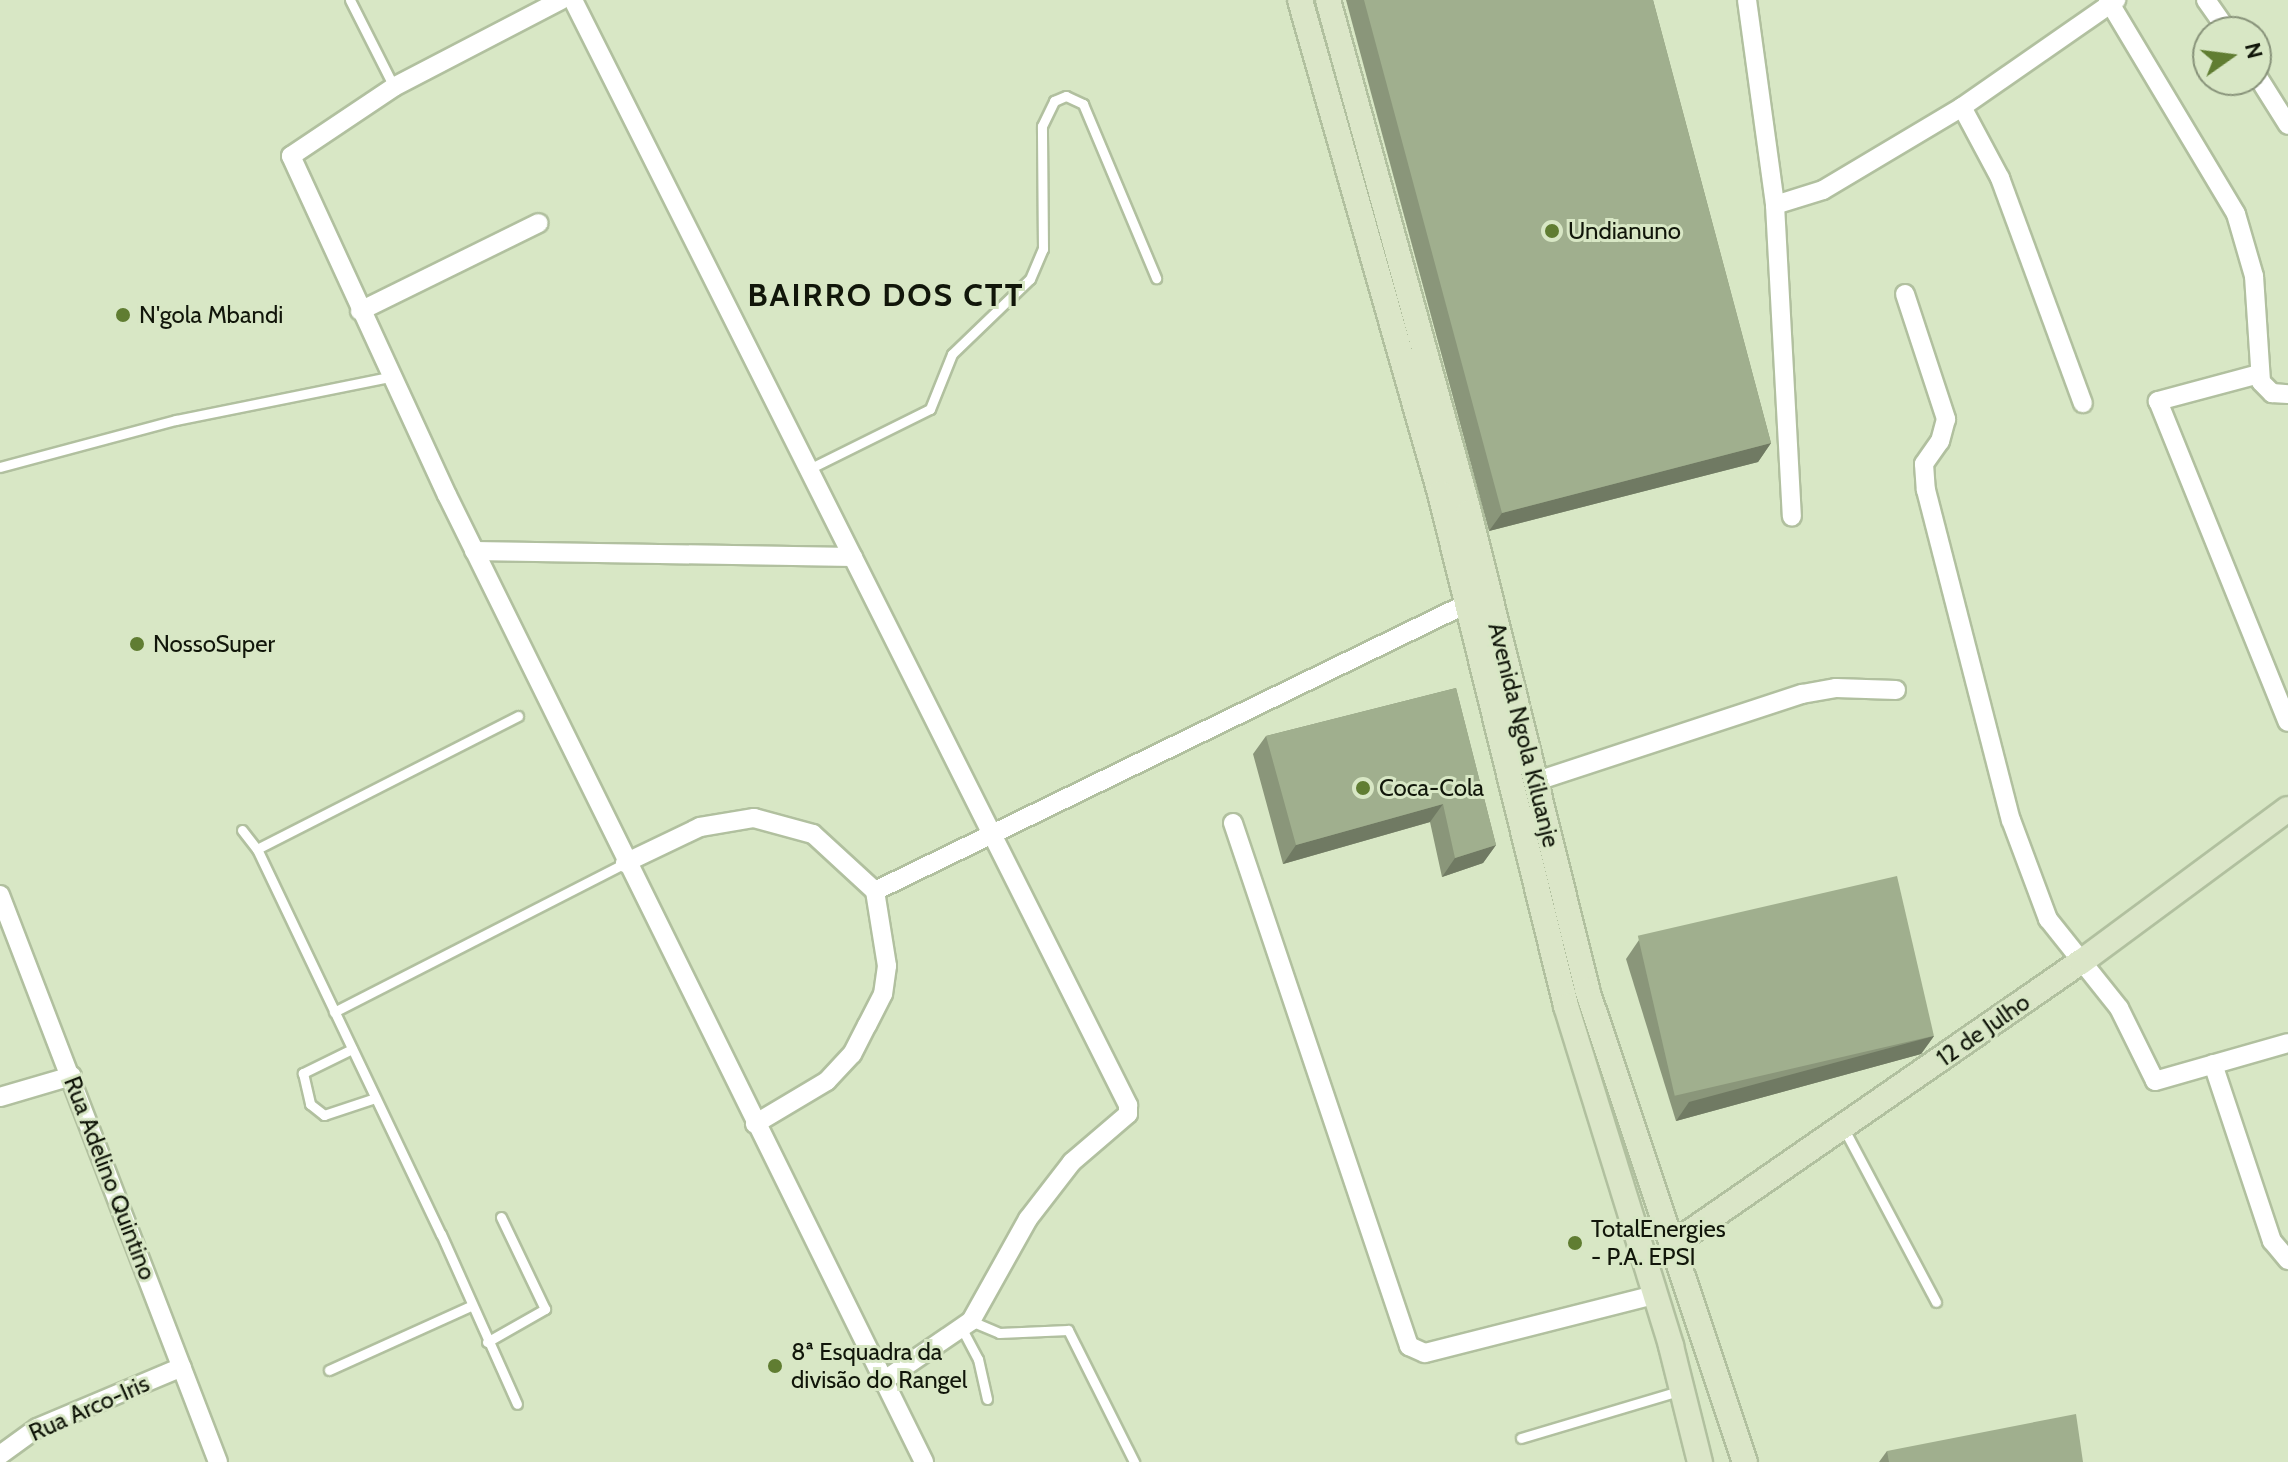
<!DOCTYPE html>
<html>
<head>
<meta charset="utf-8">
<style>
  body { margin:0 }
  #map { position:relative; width:2288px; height:1462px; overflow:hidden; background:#d8e7c5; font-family:Cabin,sans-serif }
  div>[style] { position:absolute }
  .roads { filter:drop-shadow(2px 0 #b1c09f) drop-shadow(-2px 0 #b1c09f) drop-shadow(0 2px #b1c09f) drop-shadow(0 -2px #b1c09f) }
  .lane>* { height:9px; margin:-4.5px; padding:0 4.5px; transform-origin:4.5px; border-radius:4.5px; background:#fff }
  .street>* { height:18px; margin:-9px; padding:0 9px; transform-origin:9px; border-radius:9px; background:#fff }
  .secondary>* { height:24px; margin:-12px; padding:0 12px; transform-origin:12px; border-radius:12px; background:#dbe6c8 }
  .wall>* { inset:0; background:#8a967a }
  .shaded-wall>* { inset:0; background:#707a63 }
  .building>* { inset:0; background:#a0af8e; transform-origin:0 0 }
  .dots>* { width:22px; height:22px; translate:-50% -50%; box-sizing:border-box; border:4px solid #d8e7c5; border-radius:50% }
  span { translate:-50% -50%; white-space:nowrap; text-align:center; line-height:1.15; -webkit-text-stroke:6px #d8e7c5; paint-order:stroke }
  .poi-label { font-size:24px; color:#11160a }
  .left { translate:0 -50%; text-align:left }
  .street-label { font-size:24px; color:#11160a }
  .district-label { font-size:32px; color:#11160a; font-weight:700; letter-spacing:2px }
  .north { position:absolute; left:2192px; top:16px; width:80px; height:80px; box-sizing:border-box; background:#d8e7c5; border:2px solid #88937a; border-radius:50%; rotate:76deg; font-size:22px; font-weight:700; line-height:32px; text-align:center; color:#11160a }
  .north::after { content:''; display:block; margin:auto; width:28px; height:36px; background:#607d32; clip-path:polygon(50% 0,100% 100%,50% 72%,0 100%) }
</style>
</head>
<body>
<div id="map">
  <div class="roads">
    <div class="lane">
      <i style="left:350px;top:0;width:97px;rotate:63.2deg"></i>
      <i style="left:0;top:467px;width:182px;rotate:-15deg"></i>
      <i style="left:176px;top:420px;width:218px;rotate:-11.4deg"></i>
      <i style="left:809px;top:469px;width:135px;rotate:-26.4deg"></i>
      <i style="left:930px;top:409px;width:59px;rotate:-68.2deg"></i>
      <i style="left:952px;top:354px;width:108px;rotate:-43.9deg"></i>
      <i style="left:1030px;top:279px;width:33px;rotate:-67deg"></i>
      <i style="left:1043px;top:249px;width:123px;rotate:-90.5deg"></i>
      <i style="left:1042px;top:126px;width:28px;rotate:-64deg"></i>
      <i style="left:1054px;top:101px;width:13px;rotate:-23deg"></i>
      <i style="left:1066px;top:96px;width:19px;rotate:25deg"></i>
      <i style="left:1083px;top:104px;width:189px;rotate:67.2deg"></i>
      <i style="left:242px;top:830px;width:24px;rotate:52deg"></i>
      <i style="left:257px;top:849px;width:427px;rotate:64.5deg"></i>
      <i style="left:441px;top:1234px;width:186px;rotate:65.9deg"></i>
      <i style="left:257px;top:849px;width:293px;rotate:-27deg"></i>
      <i style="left:334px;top:1012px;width:327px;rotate:-27.1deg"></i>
      <i style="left:352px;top:1049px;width:55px;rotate:153.9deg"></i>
      <i style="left:303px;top:1073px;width:32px;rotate:77deg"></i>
      <i style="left:310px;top:1104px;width:18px;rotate:38deg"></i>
      <i style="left:324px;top:1115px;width:54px;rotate:-18.4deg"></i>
      <i style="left:1843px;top:1127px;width:198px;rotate:62deg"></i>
      <i style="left:971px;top:1321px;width:30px;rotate:23deg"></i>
      <i style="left:999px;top:1333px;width:69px;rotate:-2.5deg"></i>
      <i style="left:1068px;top:1330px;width:148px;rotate:63.4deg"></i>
      <i style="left:962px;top:1329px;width:34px;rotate:62deg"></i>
      <i style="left:978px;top:1359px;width:41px;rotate:77.3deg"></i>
      <i style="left:487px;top:1342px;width:67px;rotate:-29.6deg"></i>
      <i style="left:545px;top:1309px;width:102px;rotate:-115.6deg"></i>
      <i style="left:329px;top:1370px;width:156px;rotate:-24.3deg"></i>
      <i style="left:1521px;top:1438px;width:168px;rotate:-16.6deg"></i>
    </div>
    <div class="street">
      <i style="left:561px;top:0;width:188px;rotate:152.5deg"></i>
      <i style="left:394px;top:87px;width:124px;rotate:146.2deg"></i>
      <i style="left:291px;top:156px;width:373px;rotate:65.3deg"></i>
      <i style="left:447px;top:495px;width:1078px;rotate:63.74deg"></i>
      <i style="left:573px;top:0;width:1237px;rotate:63.33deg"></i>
      <i style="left:1128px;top:1105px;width:9px;rotate:90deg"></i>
      <i style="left:1128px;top:1114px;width:74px;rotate:139.4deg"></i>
      <i style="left:1072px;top:1162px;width:72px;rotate:127.7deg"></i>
      <i style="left:1028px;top:1219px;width:117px;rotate:119.2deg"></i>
      <i style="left:971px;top:1321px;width:108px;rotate:145.6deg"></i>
      <i style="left:1747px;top:0;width:207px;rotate:82.2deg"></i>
      <i style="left:1775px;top:205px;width:312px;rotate:86.9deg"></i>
      <i style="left:2108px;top:0;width:249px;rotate:59.1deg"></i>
      <i style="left:2236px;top:214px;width:65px;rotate:73.8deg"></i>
      <i style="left:2254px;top:276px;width:106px;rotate:86.2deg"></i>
      <i style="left:2261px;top:382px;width:16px;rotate:45deg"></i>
      <i style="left:2272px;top:393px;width:16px;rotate:4deg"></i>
      <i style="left:2206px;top:0;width:39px;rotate:55deg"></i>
      <i style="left:2256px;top:74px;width:60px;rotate:57.9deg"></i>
      <i style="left:1962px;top:107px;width:81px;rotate:61.8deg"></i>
      <i style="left:2000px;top:178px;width:240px;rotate:69.8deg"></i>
      <i style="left:1775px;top:205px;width:50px;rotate:-17.4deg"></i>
      <i style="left:1823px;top:190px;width:162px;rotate:-30.8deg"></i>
      <i style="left:1962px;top:107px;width:188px;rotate:-34.8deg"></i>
      <i style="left:1905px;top:294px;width:132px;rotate:71.8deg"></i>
      <i style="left:1946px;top:419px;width:23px;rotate:105deg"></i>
      <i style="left:1940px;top:441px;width:28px;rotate:125deg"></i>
      <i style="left:1924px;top:464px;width:26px;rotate:86deg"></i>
      <i style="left:1926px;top:490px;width:341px;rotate:75.6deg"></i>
      <i style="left:2011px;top:820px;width:106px;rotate:69.5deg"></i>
      <i style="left:2048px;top:919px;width:114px;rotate:51.4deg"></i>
      <i style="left:2119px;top:1008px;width:81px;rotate:63.7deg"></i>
      <i style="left:2155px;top:1081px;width:138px;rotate:-15.9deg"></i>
      <i style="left:360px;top:311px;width:199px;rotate:-26.2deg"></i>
      <i style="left:2259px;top:374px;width:105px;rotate:165deg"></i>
      <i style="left:2158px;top:401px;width:346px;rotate:68deg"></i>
      <i style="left:474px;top:551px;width:379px;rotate:0.9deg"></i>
      <i style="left:1537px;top:781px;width:279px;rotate:-18.2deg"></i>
      <i style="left:1802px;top:694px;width:35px;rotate:-10deg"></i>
      <i style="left:1836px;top:688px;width:60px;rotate:1.9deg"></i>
      <i style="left:1233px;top:823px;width:552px;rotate:71.4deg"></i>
      <i style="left:1409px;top:1346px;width:17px;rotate:24deg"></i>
      <i style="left:1425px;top:1353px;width:236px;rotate:-14.2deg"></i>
      <i style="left:625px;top:863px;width:83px;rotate:-25.6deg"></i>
      <i style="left:700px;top:827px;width:55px;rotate:-9.5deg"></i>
      <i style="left:754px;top:818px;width:61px;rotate:15.2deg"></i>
      <i style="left:813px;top:834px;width:84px;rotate:42.6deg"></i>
      <i style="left:875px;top:891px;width:76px;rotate:80.9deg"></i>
      <i style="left:887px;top:966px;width:28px;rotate:98deg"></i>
      <i style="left:883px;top:994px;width:35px;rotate:117deg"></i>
      <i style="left:867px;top:1025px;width:33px;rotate:117deg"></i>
      <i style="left:852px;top:1054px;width:37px;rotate:133deg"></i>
      <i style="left:827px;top:1081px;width:84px;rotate:149.2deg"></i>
      <i style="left:875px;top:891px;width:659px;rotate:-25.9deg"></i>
      <i style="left:0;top:895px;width:607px;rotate:68.97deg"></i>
      <i style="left:2213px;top:1064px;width:187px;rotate:71.6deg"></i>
      <i style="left:2272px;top:1241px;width:25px;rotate:50deg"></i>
      <i style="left:0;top:1097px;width:75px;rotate:-16.3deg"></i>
      <i style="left:0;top:1455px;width:46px;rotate:-36.1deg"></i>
      <i style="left:37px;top:1428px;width:157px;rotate:-22.8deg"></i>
    </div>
    <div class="secondary">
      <i style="left:1300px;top:0;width:512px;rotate:74.15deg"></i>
      <i style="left:1440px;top:493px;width:528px;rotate:76.2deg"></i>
      <i style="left:1566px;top:1006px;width:356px;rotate:72.8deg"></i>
      <i style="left:1671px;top:1346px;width:120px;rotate:76deg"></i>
      <i style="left:1328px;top:0;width:531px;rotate:74.6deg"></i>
      <i style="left:1469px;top:512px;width:492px;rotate:76.1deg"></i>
      <i style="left:1587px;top:990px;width:498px;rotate:71.5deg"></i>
      <i style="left:1673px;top:1244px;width:496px;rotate:-34.7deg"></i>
      <i style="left:2081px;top:962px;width:257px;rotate:-36.5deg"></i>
    </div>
  </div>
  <div class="wall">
    <i style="clip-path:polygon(1346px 0,1653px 0,1771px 443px,1758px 462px,1489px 531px)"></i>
    <i style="clip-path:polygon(1456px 688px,1496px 845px,1483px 863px,1442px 877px,1430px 822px,1283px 864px,1253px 754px,1266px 736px)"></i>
    <i style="clip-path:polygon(1639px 940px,1934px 1036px,1921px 1054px,1676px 1121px,1626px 959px)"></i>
    <i style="clip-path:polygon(1887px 1451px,2083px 1462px,1879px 1462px)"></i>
  </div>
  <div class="shaded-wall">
    <i style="clip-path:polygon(1771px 443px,1758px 462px,1489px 531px,1502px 513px)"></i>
    <i style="clip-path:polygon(1443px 804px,1430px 822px,1283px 864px,1296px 845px)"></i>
    <i style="clip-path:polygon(1496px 845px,1483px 863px,1442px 877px,1455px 858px)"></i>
    <i style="clip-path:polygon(1934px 1036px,1921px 1054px,1676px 1121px,1689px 1102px)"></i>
  </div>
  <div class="building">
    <i style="clip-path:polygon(1364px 0,1653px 0,1771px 443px,1502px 513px)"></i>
    <i style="clip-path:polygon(1456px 688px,1496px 845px,1455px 858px,1443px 804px,1296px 845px,1266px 736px)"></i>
    <i style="left:1897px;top:876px;width:164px;height:266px;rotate:77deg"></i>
    <i style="clip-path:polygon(2076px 1414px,2083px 1462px,1889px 1462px,1887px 1451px)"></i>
  </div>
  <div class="dots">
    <i style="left:1552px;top:231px;background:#607d32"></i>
    <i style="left:123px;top:315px;background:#607d32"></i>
    <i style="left:137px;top:644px;background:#607d32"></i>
    <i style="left:1363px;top:788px;background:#607d32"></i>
    <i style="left:1575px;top:1243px;background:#607d32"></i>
    <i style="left:775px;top:1366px;background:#607d32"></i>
  </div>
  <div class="poi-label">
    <span class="left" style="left:1568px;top:231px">Undianuno</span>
    <span class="left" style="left:139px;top:315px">N'gola Mbandi</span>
    <span class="left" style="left:153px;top:644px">NossoSuper</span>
    <span class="left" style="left:1379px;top:788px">Coca-Cola</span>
    <span class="left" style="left:1591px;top:1243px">TotalEnergies<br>- P.A. EPSI</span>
    <span class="left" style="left:791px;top:1366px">8ª Esquadra da<br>divisão do Rangel</span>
  </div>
  <div class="street-label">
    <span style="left:1524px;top:735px;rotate:76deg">Avenida Ngola Kiluanje</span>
    <span style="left:1983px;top:1030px;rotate:-35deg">12 de Julho</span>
    <span style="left:110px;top:1178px;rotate:69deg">Rua Adelino Quintino</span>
    <span style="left:89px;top:1408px;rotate:-24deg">Rua Arco-Iris</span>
  </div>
  <div class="district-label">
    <span style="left:886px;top:295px">BAIRRO DOS CTT</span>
  </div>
  <div class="north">N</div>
</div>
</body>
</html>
